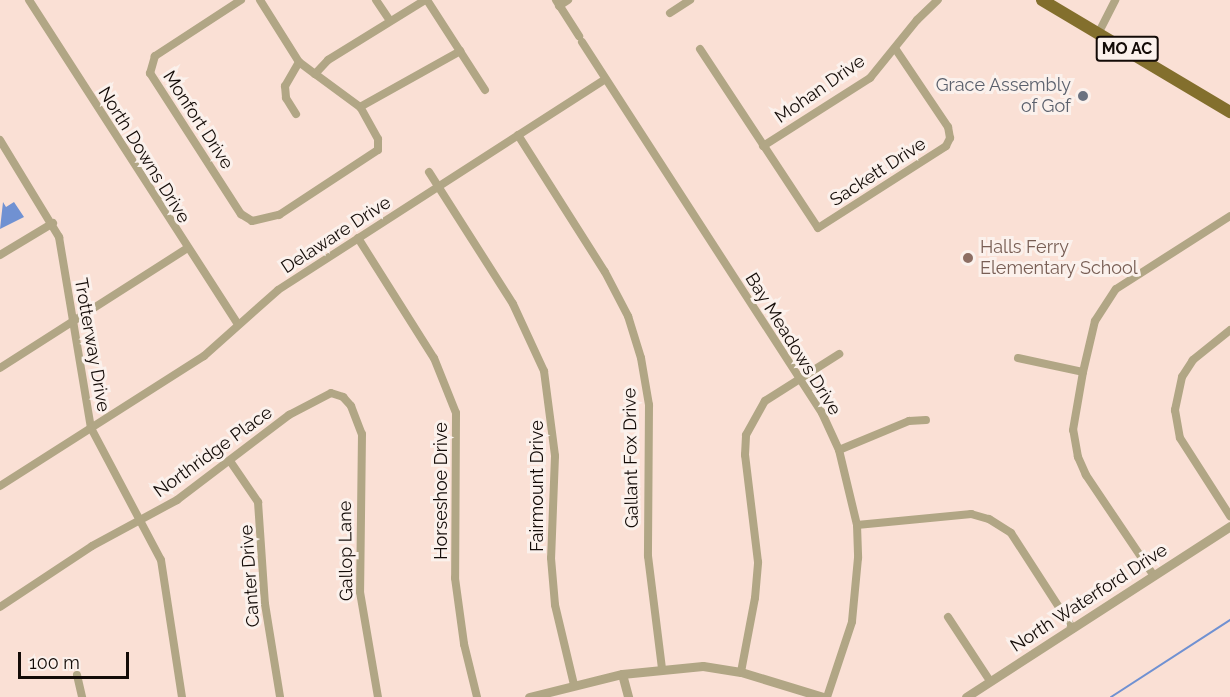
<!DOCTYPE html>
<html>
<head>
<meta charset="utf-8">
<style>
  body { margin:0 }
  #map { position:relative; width:1230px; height:697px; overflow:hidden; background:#fae0d5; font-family:Raleway,sans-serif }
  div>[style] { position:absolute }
  .water>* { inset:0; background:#7091d2 }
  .stream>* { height:2px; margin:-1px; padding:0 1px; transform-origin:1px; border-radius:1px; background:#7091d2 }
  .minor>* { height:8px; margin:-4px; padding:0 4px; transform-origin:4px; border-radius:4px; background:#b1a685 }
  .tertiary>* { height:9px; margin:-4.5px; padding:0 4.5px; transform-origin:4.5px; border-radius:4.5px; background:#b1a685 }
  .primary>* { height:12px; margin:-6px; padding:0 6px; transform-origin:6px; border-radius:6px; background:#836f2d }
  .dots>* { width:16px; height:16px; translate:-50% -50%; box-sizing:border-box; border:3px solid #fbf1ec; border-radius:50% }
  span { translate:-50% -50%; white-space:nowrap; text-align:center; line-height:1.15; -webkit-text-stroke:6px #fbf1ec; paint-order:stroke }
  .shield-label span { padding:2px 4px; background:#fbf1ec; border:2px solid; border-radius:4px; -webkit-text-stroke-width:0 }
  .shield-label { font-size:16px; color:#130b07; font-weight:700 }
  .worship-label { font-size:18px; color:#5b616d }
  .right { translate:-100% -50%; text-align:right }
  .street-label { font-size:18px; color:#130b07 }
  .education-label { font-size:18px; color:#785e54 }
  .left { translate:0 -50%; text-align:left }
  .scale { position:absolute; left:18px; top:652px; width:111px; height:27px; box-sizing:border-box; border:3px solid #130b07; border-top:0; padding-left:8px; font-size:18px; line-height:21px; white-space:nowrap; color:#130b07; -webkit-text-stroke:4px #fbf1ec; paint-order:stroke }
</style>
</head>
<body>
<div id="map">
  <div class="water">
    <i style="clip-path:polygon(3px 202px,6px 207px,14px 202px,24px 217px,0 229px)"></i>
  </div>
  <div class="stream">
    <i style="left:1111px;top:697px;width:142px;rotate:-32.9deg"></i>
  </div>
  <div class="minor">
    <i style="left:29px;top:0;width:386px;rotate:57.2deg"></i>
    <i style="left:241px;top:0;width:103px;rotate:146.9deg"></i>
    <i style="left:155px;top:56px;width:18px;rotate:106deg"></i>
    <i style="left:150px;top:73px;width:168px;rotate:57.2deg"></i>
    <i style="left:241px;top:214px;width:13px;rotate:32deg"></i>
    <i style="left:252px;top:221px;width:28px;rotate:-13deg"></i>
    <i style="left:279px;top:215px;width:118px;rotate:-33.3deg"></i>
    <i style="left:378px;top:150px;width:11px;rotate:-90deg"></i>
    <i style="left:378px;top:139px;width:37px;rotate:-119deg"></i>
    <i style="left:360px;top:107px;width:56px;rotate:-143.7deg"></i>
    <i style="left:260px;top:0;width:73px;rotate:57.8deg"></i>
    <i style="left:299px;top:62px;width:28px;rotate:120deg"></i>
    <i style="left:285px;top:86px;width:12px;rotate:85deg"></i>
    <i style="left:286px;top:98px;width:19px;rotate:58deg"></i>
    <i style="left:376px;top:0;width:25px;rotate:56deg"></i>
    <i style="left:427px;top:0;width:107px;rotate:57.2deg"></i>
    <i style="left:556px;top:0;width:43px;rotate:57.4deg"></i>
    <i style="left:559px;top:6px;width:11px;rotate:-34deg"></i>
    <i style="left:670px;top:13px;width:24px;rotate:-33deg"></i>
    <i style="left:1099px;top:32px;width:36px;rotate:-63deg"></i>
    <i style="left:582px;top:42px;width:442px;rotate:57.1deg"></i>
    <i style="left:822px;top:413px;width:41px;rotate:65.3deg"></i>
    <i style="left:839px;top:450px;width:77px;rotate:76.5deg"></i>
    <i style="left:857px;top:525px;width:33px;rotate:88deg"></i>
    <i style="left:858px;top:558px;width:64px;rotate:95.4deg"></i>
    <i style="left:852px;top:622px;width:79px;rotate:108.4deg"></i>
    <i style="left:700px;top:49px;width:214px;rotate:56.6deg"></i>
    <i style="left:818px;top:228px;width:152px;rotate:-32.6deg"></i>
    <i style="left:946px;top:146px;width:9px;rotate:-63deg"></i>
    <i style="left:950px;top:138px;width:11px;rotate:-100deg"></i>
    <i style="left:948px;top:127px;width:95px;rotate:-123.9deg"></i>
    <i style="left:299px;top:62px;width:20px;rotate:37deg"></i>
    <i style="left:315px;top:74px;width:19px;rotate:-47deg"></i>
    <i style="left:328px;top:60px;width:114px;rotate:-31.7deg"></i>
    <i style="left:360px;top:107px;width:115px;rotate:-29.2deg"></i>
    <i style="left:518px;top:135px;width:162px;rotate:57.6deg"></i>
    <i style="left:605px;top:272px;width:50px;rotate:62.4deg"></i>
    <i style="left:628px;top:316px;width:44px;rotate:72.8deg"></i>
    <i style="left:641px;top:358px;width:48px;rotate:80.3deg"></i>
    <i style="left:649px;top:405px;width:151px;rotate:90.4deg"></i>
    <i style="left:648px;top:556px;width:113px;rotate:82.9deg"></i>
    <i style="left:0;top:140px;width:114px;rotate:58.7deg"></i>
    <i style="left:59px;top:237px;width:194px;rotate:80.5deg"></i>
    <i style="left:91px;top:428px;width:149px;rotate:62.1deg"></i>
    <i style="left:161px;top:560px;width:139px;rotate:81.3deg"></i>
    <i style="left:763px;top:146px;width:127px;rotate:-32.4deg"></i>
    <i style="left:870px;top:78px;width:75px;rotate:-51deg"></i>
    <i style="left:917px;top:20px;width:29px;rotate:-44deg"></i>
    <i style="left:429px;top:172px;width:156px;rotate:57.5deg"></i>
    <i style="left:513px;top:304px;width:74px;rotate:65.2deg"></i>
    <i style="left:544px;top:371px;width:86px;rotate:82.6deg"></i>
    <i style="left:555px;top:456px;width:102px;rotate:92.2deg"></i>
    <i style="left:551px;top:558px;width:47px;rotate:85.1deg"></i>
    <i style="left:555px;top:605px;width:82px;rotate:76.6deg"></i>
    <i style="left:358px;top:238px;width:142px;rotate:57.7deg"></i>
    <i style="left:434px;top:358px;width:59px;rotate:68.2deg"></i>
    <i style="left:456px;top:413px;width:165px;rotate:90.3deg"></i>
    <i style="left:455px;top:578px;width:67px;rotate:82.2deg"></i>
    <i style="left:464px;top:644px;width:55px;rotate:76.2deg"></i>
    <i style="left:0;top:255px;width:62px;rotate:-31.1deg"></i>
    <i style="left:1230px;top:330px;width:48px;rotate:141deg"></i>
    <i style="left:1193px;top:360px;width:20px;rotate:123deg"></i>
    <i style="left:1182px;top:377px;width:34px;rotate:102deg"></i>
    <i style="left:1175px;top:410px;width:28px;rotate:80deg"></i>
    <i style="left:1180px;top:438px;width:93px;rotate:57.3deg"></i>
    <i style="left:1018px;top:358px;width:66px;rotate:12.2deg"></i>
    <i style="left:0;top:368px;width:221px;rotate:-32.6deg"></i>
    <i style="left:839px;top:450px;width:76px;rotate:-22.5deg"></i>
    <i style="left:909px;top:421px;width:17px;rotate:-3deg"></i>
    <i style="left:230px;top:461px;width:50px;rotate:55.7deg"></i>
    <i style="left:258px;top:502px;width:102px;rotate:86.1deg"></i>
    <i style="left:265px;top:604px;width:94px;rotate:80.8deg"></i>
    <i style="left:0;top:486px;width:242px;rotate:-32.5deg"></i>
    <i style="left:204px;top:356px;width:99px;rotate:-41.7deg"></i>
    <i style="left:278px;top:290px;width:389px;rotate:-32.8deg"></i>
    <i style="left:857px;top:525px;width:115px;rotate:-5.5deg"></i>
    <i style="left:971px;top:514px;width:19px;rotate:16deg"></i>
    <i style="left:989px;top:519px;width:26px;rotate:32deg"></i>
    <i style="left:1011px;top:533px;width:114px;rotate:57.1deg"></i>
    <i style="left:1154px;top:576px;width:122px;rotate:-124deg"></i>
    <i style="left:1086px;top:475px;width:20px;rotate:-114deg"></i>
    <i style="left:1078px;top:457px;width:27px;rotate:-100deg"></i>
    <i style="left:1073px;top:430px;width:59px;rotate:-80.2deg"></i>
    <i style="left:1083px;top:372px;width:52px;rotate:-76.8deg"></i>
    <i style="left:1095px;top:321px;width:38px;rotate:-57deg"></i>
    <i style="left:1116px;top:289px;width:135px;rotate:-32.6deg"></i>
    <i style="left:0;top:607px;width:110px;rotate:-33.5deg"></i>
    <i style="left:92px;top:546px;width:97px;rotate:-28.4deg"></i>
    <i style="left:177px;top:500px;width:141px;rotate:-37.2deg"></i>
    <i style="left:289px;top:415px;width:47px;rotate:-27.6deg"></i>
    <i style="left:331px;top:393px;width:13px;rotate:18deg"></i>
    <i style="left:343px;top:397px;width:12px;rotate:48deg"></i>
    <i style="left:351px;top:406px;width:30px;rotate:69deg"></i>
    <i style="left:362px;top:434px;width:158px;rotate:90.7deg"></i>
    <i style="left:360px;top:592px;width:107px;rotate:80.3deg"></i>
    <i style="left:948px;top:617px;width:77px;rotate:56.7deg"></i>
    <i style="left:741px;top:672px;width:75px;rotate:-79.3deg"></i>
    <i style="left:755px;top:598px;width:36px;rotate:-85deg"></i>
    <i style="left:758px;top:562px;width:108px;rotate:-96.9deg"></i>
    <i style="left:745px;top:455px;width:20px;rotate:-87deg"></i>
    <i style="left:746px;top:435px;width:39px;rotate:-61deg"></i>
    <i style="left:765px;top:401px;width:88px;rotate:-32.4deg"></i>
    <i style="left:77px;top:675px;width:23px;rotate:77deg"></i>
  </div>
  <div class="tertiary">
    <i style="left:622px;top:674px;width:24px;rotate:75deg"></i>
    <i style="left:529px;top:697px;width:96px;rotate:-13.9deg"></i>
    <i style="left:622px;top:674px;width:81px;rotate:-5.6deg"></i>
    <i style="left:703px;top:666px;width:38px;rotate:9deg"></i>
    <i style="left:741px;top:672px;width:86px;rotate:17deg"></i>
    <i style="left:966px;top:697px;width:315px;rotate:-32.9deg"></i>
  </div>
  <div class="primary">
    <i style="left:1042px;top:0;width:219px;rotate:30.8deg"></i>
  </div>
  <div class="dots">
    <i style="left:1083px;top:96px;background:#6b7280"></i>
    <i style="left:968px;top:258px;background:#8d6e63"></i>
  </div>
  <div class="shield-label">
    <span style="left:1127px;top:49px">MO AC</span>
  </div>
  <div class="worship-label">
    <span class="right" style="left:1071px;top:96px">Grace Assembly<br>of Gof</span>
  </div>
  <div class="street-label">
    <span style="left:820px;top:89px;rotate:-35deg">Mohan Drive</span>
    <span style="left:198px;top:120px;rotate:57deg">Monfort Drive</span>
    <span style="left:144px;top:155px;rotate:58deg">North Downs Drive</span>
    <span style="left:878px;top:172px;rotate:-33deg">Sackett Drive</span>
    <span style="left:336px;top:235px;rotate:-33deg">Delaware Drive</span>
    <span style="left:793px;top:344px;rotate:58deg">Bay Meadows Drive</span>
    <span style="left:92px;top:345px;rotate:80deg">Trotterway Drive</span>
    <span style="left:213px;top:452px;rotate:-36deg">Northridge Place</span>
    <span style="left:631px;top:458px;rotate:-91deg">Gallant Fox Drive</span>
    <span style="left:537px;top:486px;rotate:-90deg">Fairmount Drive</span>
    <span style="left:441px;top:491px;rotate:-90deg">Horseshoe Drive</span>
    <span style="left:346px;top:551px;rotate:-91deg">Gallop Lane</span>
    <span style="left:250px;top:576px;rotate:-94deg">Canter Drive</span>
    <span style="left:1089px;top:598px;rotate:-33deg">North Waterford Drive</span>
  </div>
  <div class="education-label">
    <span class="left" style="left:980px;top:258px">Halls Ferry<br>Elementary School</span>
  </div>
  <div class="scale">100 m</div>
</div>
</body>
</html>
